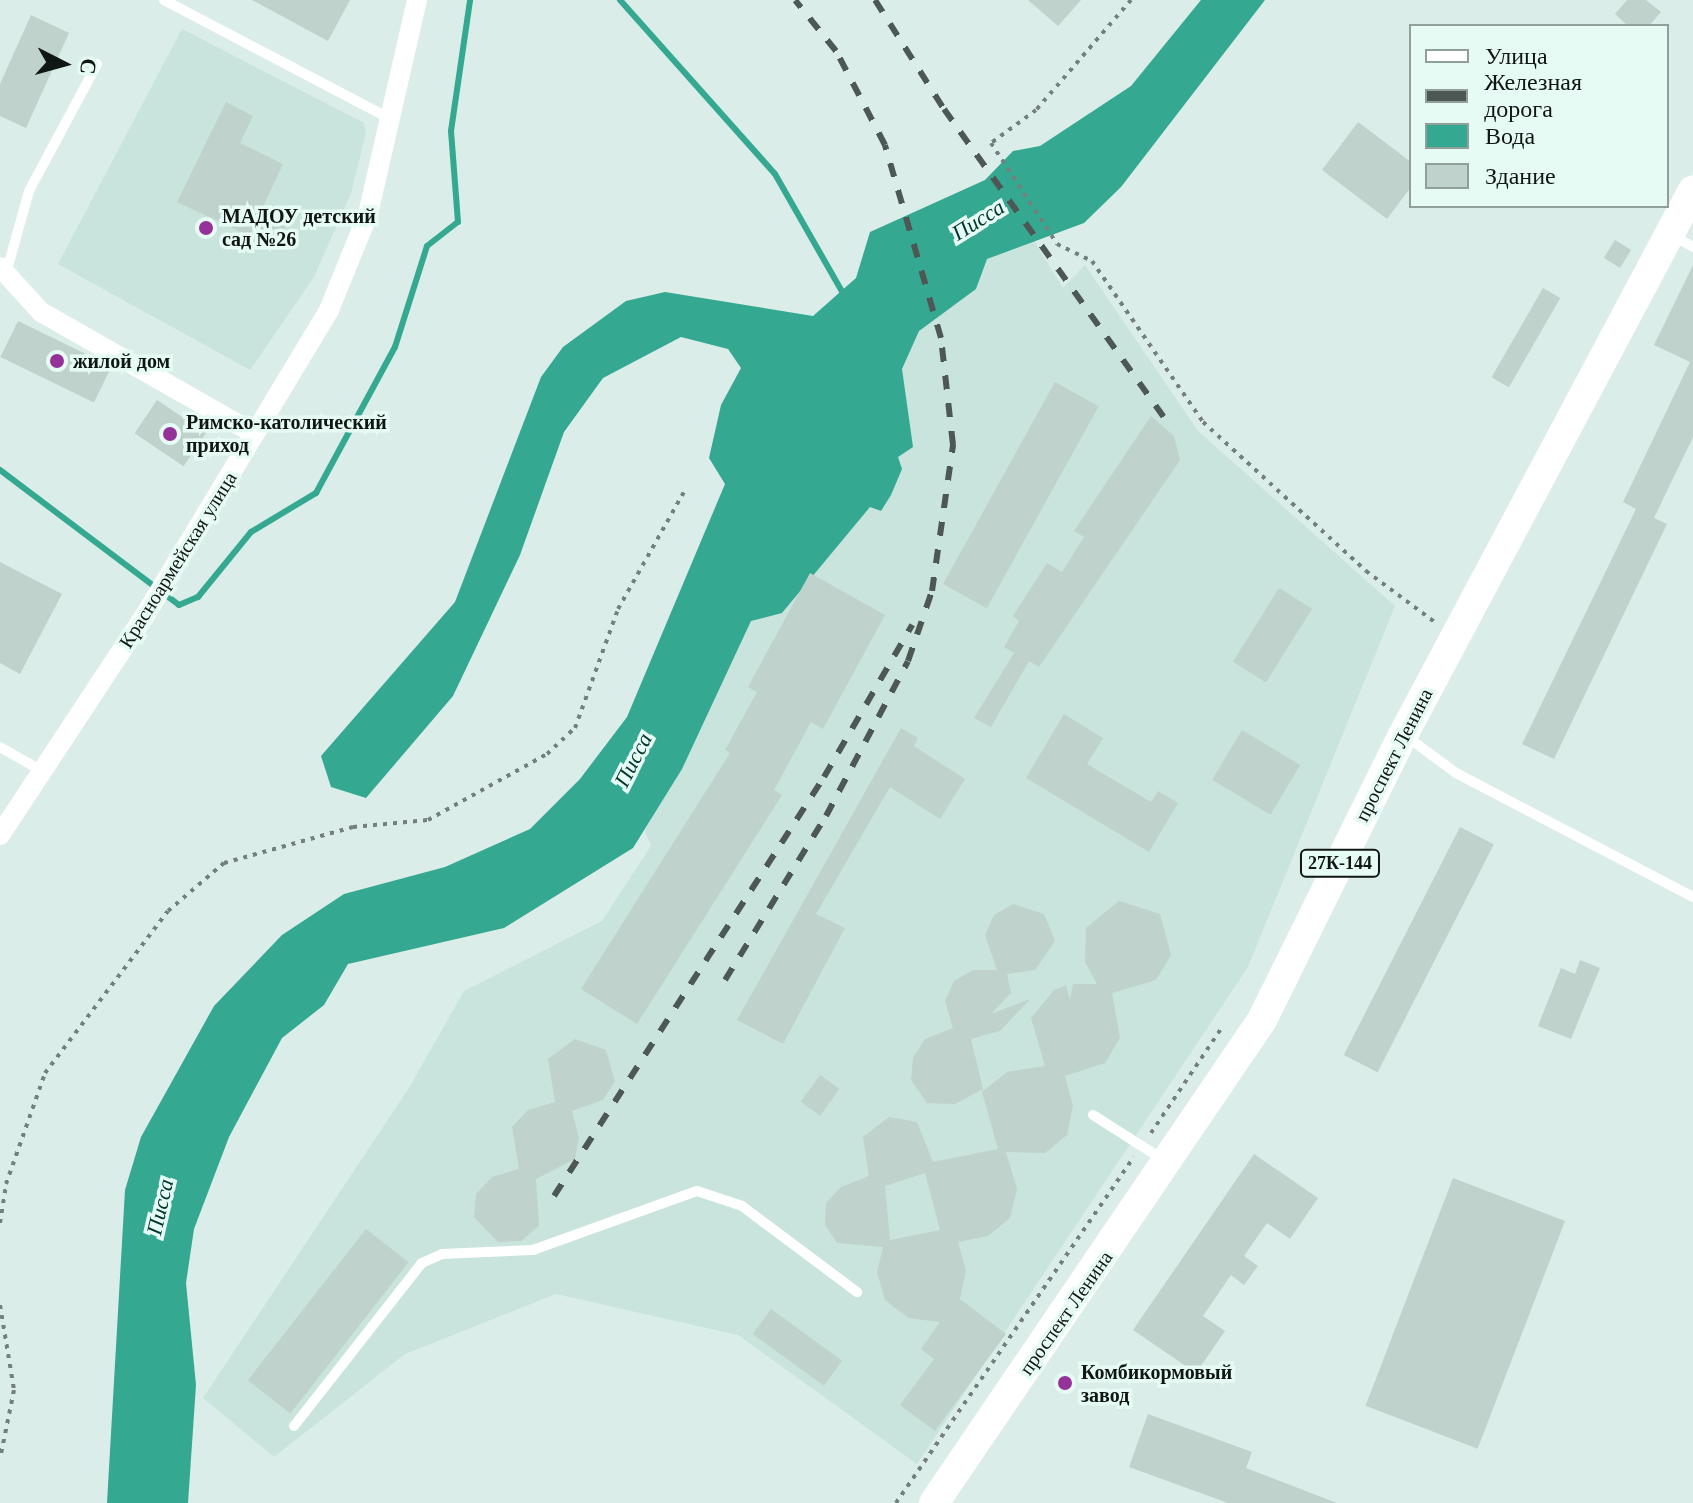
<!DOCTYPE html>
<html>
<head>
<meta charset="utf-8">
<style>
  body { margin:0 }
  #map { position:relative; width:1693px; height:1503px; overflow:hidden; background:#daede8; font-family:"Times New Roman",serif }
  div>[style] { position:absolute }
  .built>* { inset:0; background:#c8e4dc }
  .water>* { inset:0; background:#34a890 }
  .stream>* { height:6px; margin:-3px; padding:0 3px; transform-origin:3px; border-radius:3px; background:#34a890 }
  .building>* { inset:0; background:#bfd2cc; transform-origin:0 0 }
  .path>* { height:4px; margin-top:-2px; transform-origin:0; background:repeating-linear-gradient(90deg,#73807c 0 4px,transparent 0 10px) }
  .service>* { height:10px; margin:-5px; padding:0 5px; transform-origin:5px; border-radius:5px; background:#fff }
  .minor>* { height:20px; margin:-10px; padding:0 10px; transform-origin:10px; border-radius:10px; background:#fff }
  .primary>* { height:30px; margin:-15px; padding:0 15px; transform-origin:15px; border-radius:15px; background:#fff }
  .rail>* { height:6px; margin-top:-3px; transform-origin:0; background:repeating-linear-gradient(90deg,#4d5855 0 14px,transparent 0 28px) }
  .dots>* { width:22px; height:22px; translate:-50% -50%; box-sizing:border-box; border:4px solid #e7fbf5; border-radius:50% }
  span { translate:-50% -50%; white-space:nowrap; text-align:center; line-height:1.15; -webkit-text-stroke:7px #e7fbf5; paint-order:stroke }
  .shield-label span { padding:2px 6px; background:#e7fbf5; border:2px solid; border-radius:6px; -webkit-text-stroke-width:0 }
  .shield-label { font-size:18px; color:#0f1614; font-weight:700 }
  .poi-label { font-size:20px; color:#0f1614; font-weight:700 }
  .left { translate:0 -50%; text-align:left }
  .street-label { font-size:20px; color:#0f1614 }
  .water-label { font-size:22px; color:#00362c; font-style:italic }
  .legend { position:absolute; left:1409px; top:24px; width:260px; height:184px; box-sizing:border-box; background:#e7fbf5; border:2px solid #919f9b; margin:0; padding:10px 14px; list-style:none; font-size:24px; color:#0f1614 }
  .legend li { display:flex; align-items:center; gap:16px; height:40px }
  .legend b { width:40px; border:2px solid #919f9b }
  .north { position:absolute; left:24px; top:24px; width:80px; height:80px; -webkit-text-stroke:6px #e7fbf5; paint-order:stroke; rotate:96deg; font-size:22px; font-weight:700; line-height:32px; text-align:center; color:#0f1614 }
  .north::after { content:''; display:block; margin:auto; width:28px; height:36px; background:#0f1614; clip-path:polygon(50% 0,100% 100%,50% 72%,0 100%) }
</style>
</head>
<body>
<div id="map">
  <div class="built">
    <i style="clip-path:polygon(182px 29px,364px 123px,366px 133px,351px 193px,314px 277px,250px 370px,58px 264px)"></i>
    <i style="clip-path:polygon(1033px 239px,1063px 288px,1085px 265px,1198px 431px,1395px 606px,1248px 967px,917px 1464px,738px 1335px,556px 1294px,405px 1354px,274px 1457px,203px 1398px,409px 1088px,464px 991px,602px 921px,651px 846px,645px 831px,751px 621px,782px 613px,870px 507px,881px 511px,898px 457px,902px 369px,919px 330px,976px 289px,987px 259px)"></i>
  </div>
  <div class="water">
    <i style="clip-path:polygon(1201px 0,1265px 0,1121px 187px,1084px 223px,987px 259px,976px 289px,919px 331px,902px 369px,913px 447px,898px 457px,902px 469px,891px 495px,881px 511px,870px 507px,782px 613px,751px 621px,682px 769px,633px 848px,504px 928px,348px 964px,324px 1005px,282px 1038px,229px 1137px,194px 1229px,186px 1283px,196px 1385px,188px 1503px,107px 1503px,125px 1190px,141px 1137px,214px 1006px,282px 935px,344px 894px,445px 867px,530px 829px,580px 779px,627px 717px,725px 484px,709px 458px,721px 405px,741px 368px,728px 349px,681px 337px,603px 378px,564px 432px,520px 555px,453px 696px,366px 798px,331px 787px,321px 756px,455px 602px,541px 377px,563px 347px,626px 301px,665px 292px,813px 316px,856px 278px,870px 232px,985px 180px,1013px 151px,1040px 146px,1131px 86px)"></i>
  </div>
  <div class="stream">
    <i style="left:620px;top:0;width:233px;rotate:48.3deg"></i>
    <i style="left:775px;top:174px;width:139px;rotate:60.3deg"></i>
    <i style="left:0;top:470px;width:224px;rotate:37deg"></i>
    <i style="left:179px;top:605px;width:21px;rotate:-23deg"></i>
    <i style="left:198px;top:597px;width:84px;rotate:-50.8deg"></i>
    <i style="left:251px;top:532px;width:76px;rotate:-31deg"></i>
    <i style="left:316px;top:493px;width:166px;rotate:-61.6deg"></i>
    <i style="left:395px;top:347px;width:106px;rotate:-72.4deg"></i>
    <i style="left:427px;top:246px;width:39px;rotate:-38deg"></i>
    <i style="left:458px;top:222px;width:91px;rotate:-94.4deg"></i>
    <i style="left:451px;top:131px;width:132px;rotate:-81.7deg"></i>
  </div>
  <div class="building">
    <i style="clip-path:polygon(252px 0,350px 0,328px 41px)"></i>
    <i style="clip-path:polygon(1028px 0,1081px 0,1058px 26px)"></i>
    <i style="clip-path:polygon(1627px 0,1646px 0,1661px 12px,1649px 26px,1628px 26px,1615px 14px)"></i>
    <i style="clip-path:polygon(31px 15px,69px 33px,26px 128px,0 116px,0 84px)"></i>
    <i style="clip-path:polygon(226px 102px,253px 116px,240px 143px,283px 164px,262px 209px,288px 222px,275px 248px,177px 202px)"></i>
    <i style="clip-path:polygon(1358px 122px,1411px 162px,1411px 187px,1387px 219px,1322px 170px)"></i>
    <i style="left:1615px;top:240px;width:19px;height:21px;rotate:32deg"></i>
    <i style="clip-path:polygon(1693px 265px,1693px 437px,1654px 518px,1667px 524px,1554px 759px,1522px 744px,1636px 509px,1623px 502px,1690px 362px,1654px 345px)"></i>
    <i style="left:1543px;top:288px;width:20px;height:103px;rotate:30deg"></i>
    <i style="left:18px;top:321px;width:104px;height:40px;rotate:26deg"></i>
    <i style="left:1055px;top:382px;width:50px;height:231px;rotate:29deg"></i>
    <i style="left:157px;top:400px;width:59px;height:40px;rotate:34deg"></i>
    <i style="clip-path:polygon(1151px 416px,1174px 436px,1180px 460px,1039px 667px,1029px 661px,991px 727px,974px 718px,1014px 653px,1004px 647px,1019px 621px,1013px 616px,1047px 563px,1062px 572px,1084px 537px,1074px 531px)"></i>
    <i style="clip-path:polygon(0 562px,62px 594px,20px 674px,0 663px)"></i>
    <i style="clip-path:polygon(810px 573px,885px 615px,823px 729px,811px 722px,774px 790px,782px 795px,637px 1024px,581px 989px,730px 753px,725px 750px,757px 692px,748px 687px)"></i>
    <i style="left:1279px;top:588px;width:39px;height:87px;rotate:32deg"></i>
    <i style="clip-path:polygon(1064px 714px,1103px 738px,1087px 764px,1151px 802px,1158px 791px,1178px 803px,1149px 852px,1026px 778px)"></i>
    <i style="clip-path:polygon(901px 728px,918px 738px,914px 746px,965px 779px,940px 819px,890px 787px,816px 914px,845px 928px,783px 1044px,737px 1020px)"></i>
    <i style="left:1242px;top:730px;width:68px;height:58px;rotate:31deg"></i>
    <i style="left:1460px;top:827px;width:38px;height:256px;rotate:27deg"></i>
    <i style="clip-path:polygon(evenodd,1119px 901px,1160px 914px,1171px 955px,1156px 980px,1112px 993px,1120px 1038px,1105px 1063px,1065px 1076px,1073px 1106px,1067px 1135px,1045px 1153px,1006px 1152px,1017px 1189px,1010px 1218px,988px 1236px,958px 1242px,966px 1270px,960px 1299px,1006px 1334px,935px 1431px,900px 1405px,934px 1359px,921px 1349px,940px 1322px,908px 1318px,885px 1300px,877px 1272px,883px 1247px,837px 1243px,825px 1225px,826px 1203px,841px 1187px,869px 1176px,863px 1137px,889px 1117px,917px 1122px,933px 1162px,998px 1149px,982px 1092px,1007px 1072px,1045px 1066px,1031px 1018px,1054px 990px,1066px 985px,1070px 1000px,1073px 984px,1097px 984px,1085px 962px,1086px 928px,1119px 901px,925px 1173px,940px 1230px,890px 1240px,885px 1186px,925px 1173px)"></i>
    <i style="clip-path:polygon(1013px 904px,1044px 914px,1055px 941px,1035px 970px,1007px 974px,1011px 993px,991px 1014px,1030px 999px,1000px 1031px,971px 1039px,983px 1089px,955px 1104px,927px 1103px,911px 1080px,913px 1058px,925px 1039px,953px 1028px,945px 1001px,954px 981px,973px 970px,997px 970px,985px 935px,994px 915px)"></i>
    <i style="clip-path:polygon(1580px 960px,1600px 968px,1571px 1039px,1538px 1026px,1561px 968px,1575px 974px)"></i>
    <i style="clip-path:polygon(575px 1039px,606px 1050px,615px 1081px,603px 1100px,572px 1111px,579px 1138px,575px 1159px,536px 1179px,539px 1226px,521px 1241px,498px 1242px,474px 1217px,476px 1194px,492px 1177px,519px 1169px,512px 1127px,528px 1110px,555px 1102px,548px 1059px)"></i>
    <i style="left:820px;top:1075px;width:24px;height:33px;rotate:36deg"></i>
    <i style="clip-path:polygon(1254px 1154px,1318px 1198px,1290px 1239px,1267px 1223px,1244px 1256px,1258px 1266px,1244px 1285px,1231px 1275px,1203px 1316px,1225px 1331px,1196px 1373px,1133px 1330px)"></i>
    <i style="left:1453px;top:1178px;width:120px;height:244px;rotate:21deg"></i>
    <i style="left:366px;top:1229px;width:54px;height:192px;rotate:38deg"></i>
    <i style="left:771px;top:1309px;width:88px;height:31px;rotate:36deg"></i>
    <i style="clip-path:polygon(1148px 1414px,1252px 1452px,1246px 1468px,1337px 1503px,1228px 1503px,1129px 1467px)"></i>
  </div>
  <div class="path">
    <i style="left:1131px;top:0;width:145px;rotate:130.8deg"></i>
    <i style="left:1036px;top:110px;width:56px;rotate:143.7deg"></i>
    <i style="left:991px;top:143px;width:121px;rotate:56.8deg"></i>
    <i style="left:1057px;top:244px;width:39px;rotate:26deg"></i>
    <i style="left:1092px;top:261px;width:196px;rotate:55.4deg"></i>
    <i style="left:1203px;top:422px;width:221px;rotate:42.4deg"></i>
    <i style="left:1366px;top:571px;width:87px;rotate:36.6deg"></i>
    <i style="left:1151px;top:1133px;width:125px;rotate:-56.1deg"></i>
    <i style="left:0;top:1223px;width:39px;rotate:-81deg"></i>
    <i style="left:6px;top:1184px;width:118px;rotate:-70.6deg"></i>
    <i style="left:45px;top:1073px;width:203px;rotate:-52.8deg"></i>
    <i style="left:168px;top:911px;width:74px;rotate:-40.6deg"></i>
    <i style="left:224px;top:863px;width:134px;rotate:-15.6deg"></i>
    <i style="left:353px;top:827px;width:75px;rotate:-5.3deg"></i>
    <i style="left:428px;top:820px;width:136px;rotate:-29deg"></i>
    <i style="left:547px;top:754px;width:38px;rotate:-43deg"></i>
    <i style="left:575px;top:728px;width:127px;rotate:-70.1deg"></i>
    <i style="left:618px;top:609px;width:134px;rotate:-60.6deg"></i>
    <i style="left:0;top:1305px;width:86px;rotate:80.6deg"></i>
    <i style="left:14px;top:1390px;width:70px;rotate:101.5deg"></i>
    <i style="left:896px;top:1503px;width:420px;rotate:-55.5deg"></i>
  </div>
  <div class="service">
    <i style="left:164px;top:0;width:256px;rotate:27.7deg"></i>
    <i style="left:1674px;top:236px;width:22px;rotate:30deg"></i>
    <i style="left:7px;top:270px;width:82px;rotate:-74.4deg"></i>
    <i style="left:29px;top:191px;width:144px;rotate:-61.8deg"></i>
    <i style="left:1406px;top:736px;width:62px;rotate:36.5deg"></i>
    <i style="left:1456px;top:773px;width:267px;rotate:27.6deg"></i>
    <i style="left:0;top:747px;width:48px;rotate:29.7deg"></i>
    <i style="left:1093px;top:1115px;width:82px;rotate:32.5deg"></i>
    <i style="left:294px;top:1426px;width:207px;rotate:-51.9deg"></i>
    <i style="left:422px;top:1263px;width:22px;rotate:-24deg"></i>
    <i style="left:442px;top:1254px;width:91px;rotate:-2.5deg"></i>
    <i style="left:533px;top:1250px;width:174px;rotate:-19.8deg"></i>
    <i style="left:697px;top:1191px;width:47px;rotate:18.4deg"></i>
    <i style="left:742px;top:1206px;width:144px;rotate:36.8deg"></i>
  </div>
  <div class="minor">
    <i style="left:0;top:267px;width:61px;rotate:47.7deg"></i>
    <i style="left:41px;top:312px;width:246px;rotate:29.7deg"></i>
    <i style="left:0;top:835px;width:261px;rotate:-56.6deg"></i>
    <i style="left:144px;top:617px;width:358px;rotate:-58.9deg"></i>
    <i style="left:329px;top:310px;width:104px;rotate:-67.9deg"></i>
    <i style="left:368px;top:214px;width:220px;rotate:-77.1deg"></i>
  </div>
  <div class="primary">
    <i style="left:934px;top:1503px;width:584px;rotate:-55.82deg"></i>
    <i style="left:1262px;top:1020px;width:318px;rotate:-63.7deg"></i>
    <i style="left:1403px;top:735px;width:617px;rotate:-61.98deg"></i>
  </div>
  <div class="rail">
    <i style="left:875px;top:0;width:129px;rotate:57.7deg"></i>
    <i style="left:944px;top:109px;width:379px;rotate:54.5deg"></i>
    <i style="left:725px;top:980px;width:193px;rotate:-58.4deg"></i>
    <i style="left:826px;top:816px;width:175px;rotate:-62.1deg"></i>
    <i style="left:908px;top:661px;width:74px;rotate:-71.1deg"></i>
    <i style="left:932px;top:591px;width:148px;rotate:-81.8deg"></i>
    <i style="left:953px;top:445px;width:108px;rotate:-96.4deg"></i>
    <i style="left:941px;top:338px;width:201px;rotate:-106.2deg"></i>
    <i style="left:885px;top:145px;width:106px;rotate:-117.5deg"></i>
    <i style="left:836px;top:51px;width:65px;rotate:-128.8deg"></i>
    <i style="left:554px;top:1196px;width:498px;rotate:-57.2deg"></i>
    <i style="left:824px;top:777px;width:176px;rotate:-59.9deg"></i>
  </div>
  <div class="dots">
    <i style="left:206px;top:228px;background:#943299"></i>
    <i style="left:57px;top:361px;background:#943299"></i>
    <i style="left:170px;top:434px;background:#943299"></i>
    <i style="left:1065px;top:1383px;background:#943299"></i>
  </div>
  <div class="shield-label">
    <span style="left:1340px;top:863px">27К-144</span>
  </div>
  <div class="poi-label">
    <span class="left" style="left:222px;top:228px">МАДОУ детский<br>сад №26</span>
    <span class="left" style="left:73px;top:361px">жилой дом</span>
    <span class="left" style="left:186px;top:434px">Римско-католический<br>приход</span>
    <span class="left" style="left:1081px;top:1384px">Комбикормовый<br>завод</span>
  </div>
  <div class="street-label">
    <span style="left:178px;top:560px;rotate:-58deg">Красноармейская улица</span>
    <span style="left:1394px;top:755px;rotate:-63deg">проспект Ленина</span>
    <span style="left:1066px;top:1313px;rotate:-55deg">проспект Ленина</span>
  </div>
  <div class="water-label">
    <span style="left:978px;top:220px;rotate:-32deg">Писса</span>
    <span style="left:633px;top:760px;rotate:-63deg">Писса</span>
    <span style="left:160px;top:1207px;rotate:-77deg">Писса</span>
  </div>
  <ul class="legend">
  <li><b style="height:10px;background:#fff"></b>Улица</li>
  <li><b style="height:10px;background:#4d5855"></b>Железная дорога</li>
  <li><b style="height:22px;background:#34a890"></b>Вода</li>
  <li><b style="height:22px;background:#bfd2cc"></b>Здание</li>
  </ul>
  <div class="north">С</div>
</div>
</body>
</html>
